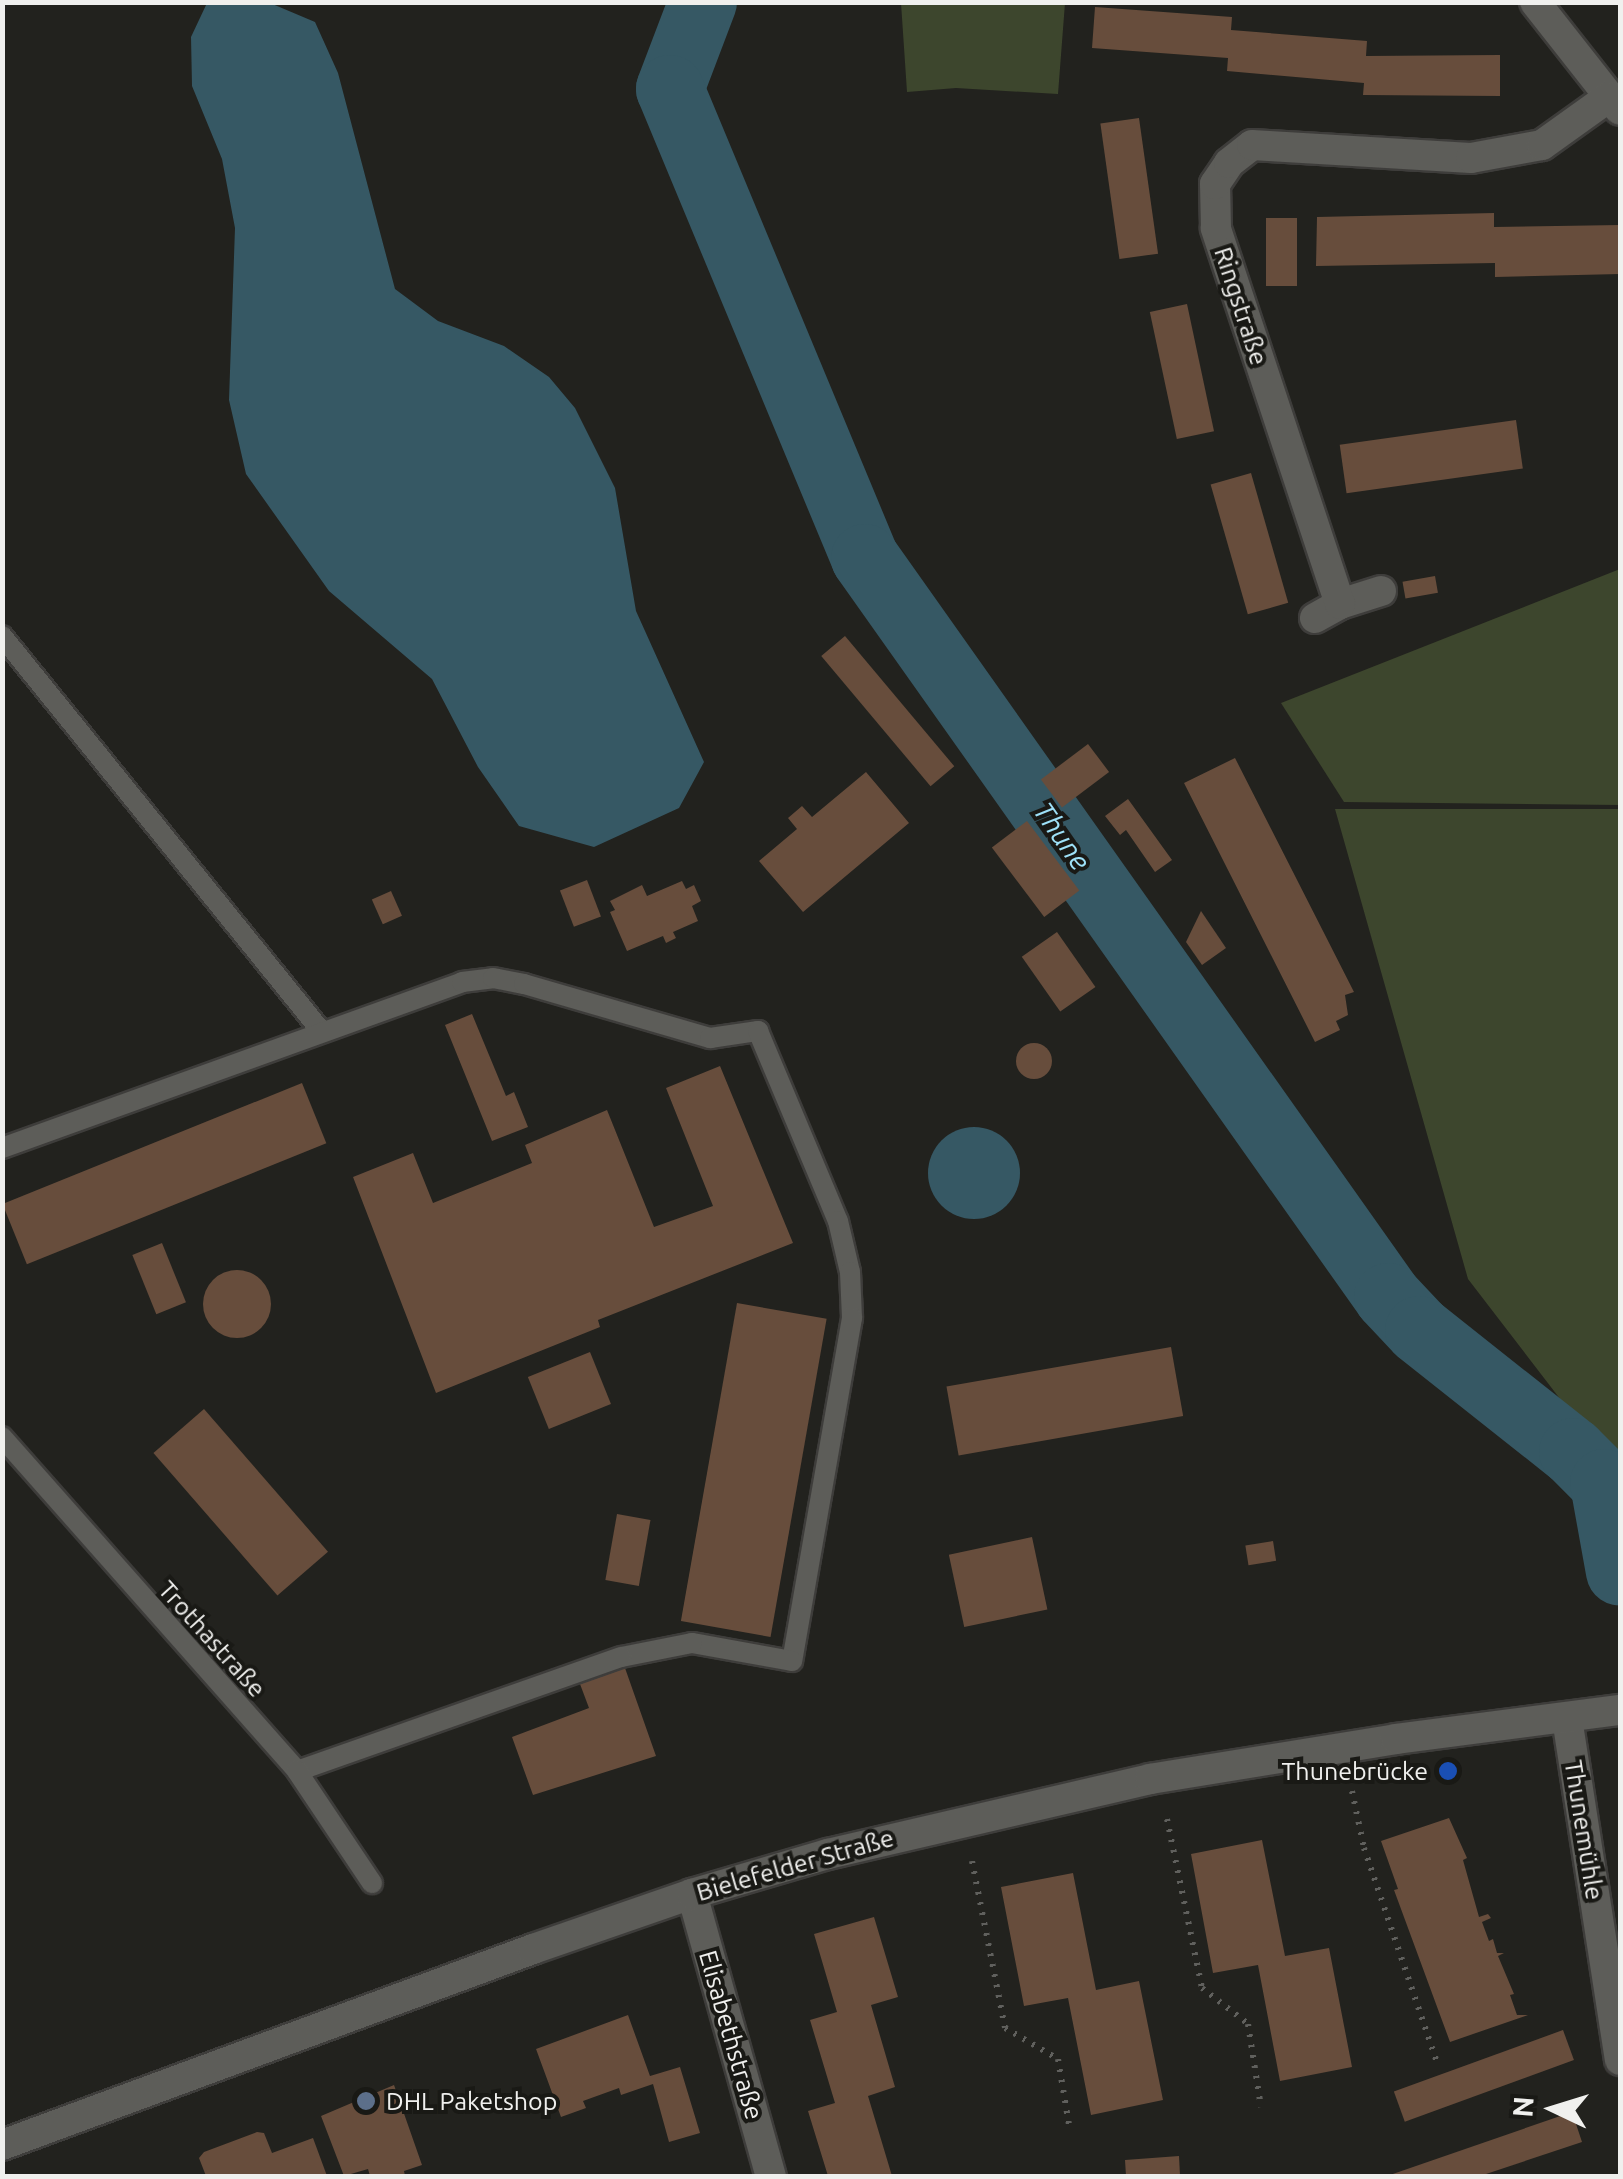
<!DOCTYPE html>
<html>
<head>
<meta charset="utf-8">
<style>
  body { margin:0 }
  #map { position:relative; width:1623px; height:2179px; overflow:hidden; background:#22221e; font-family:Ubuntu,sans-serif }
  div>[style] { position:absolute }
  .green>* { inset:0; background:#3d462d }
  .water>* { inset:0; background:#365864 }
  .round { border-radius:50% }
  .stream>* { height:11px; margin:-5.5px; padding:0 5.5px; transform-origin:5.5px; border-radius:5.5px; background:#365864 }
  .river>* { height:68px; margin:-34px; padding:0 34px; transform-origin:34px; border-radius:34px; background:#365864 }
  .building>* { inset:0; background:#674d3c; transform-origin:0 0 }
  .path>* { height:6px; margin-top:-3px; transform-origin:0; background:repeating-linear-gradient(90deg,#60605d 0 2.5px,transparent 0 10.5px) }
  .roads { filter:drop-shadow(2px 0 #3e3d3b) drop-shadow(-2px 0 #3e3d3b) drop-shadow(0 2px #3e3d3b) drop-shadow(0 -2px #3e3d3b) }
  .service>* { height:20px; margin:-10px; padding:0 10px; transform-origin:10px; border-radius:10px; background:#5d5d59 }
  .minor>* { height:30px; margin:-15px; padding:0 15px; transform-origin:15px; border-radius:15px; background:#5d5d59 }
  .secondary>* { height:30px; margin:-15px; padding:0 15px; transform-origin:15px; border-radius:15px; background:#5d5d59 }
  .dots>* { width:28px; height:28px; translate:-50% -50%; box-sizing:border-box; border:5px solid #191915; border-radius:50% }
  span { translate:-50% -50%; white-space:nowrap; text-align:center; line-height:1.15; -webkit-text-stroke:8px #191915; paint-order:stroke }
  .street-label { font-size:25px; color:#f0f0ee }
  .poi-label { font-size:25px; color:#f0f0ee }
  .right { translate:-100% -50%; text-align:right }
  .left { translate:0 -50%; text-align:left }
  .water-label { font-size:28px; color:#9ee1f8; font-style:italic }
  .frame { position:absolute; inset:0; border:5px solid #f0f0ee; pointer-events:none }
  .north { position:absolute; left:1503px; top:2059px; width:100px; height:100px; -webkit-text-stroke:8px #191915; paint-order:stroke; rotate:274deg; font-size:28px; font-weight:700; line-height:40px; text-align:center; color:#f0f0ee }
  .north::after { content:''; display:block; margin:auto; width:35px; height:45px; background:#f0f0ee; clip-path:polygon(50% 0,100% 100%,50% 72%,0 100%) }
</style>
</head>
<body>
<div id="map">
  <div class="green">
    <i style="clip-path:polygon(901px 3px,1065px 3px,1058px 94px,956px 88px,907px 92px)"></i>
    <i style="clip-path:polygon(1620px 569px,1620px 805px,1344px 802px,1281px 703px)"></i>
    <i style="clip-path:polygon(1335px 809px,1620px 809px,1620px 1484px,1617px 1473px,1468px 1279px)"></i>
  </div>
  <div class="water">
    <i style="clip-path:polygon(207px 3px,270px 3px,315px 22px,338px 73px,395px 289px,438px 321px,504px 346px,549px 377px,575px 408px,615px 488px,636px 611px,704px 762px,679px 808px,594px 847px,519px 826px,478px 767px,432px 679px,329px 591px,246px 474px,229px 400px,235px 228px,222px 159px,192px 86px,191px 37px)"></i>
    <i class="round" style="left:928px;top:1127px;width:92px;height:92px"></i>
  </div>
  <div class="stream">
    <i style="left:1611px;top:1521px;width:10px;rotate:-24deg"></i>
  </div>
  <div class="river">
    <i style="left:703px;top:2px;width:93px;rotate:110.8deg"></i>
    <i style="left:670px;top:89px;width:508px;rotate:67.42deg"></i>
    <i style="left:865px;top:558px;width:905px;rotate:54.71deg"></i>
    <i style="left:1388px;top:1297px;width:45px;rotate:46.8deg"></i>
    <i style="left:1419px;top:1330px;width:196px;rotate:38.4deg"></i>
    <i style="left:1573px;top:1452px;width:44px;rotate:45deg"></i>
    <i style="left:1604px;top:1483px;width:90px;rotate:79.8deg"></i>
  </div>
  <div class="building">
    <i style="clip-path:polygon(1095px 7px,1232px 17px,1231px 30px,1367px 41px,1366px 56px,1500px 55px,1500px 96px,1363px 95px,1364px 83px,1227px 71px,1228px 58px,1092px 48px)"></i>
    <i style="left:1139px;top:118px;width:137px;height:39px;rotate:82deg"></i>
    <i style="clip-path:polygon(1494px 213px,1494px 227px,1620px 225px,1620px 274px,1495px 277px,1495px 263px,1316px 266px,1317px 217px)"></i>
    <i style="left:1266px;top:218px;width:31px;height:68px"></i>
    <i style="left:1187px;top:304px;width:130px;height:38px;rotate:78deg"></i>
    <i style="left:1516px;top:420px;width:49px;height:178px;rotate:82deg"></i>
    <i style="left:1251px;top:473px;width:135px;height:42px;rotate:74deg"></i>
    <i style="left:1435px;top:576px;width:17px;height:33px;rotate:80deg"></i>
    <i style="left:845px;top:636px;width:170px;height:31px;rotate:50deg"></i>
    <i style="left:1088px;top:744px;width:35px;height:59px;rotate:53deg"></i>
    <i style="clip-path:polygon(1235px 758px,1354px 992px,1345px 995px,1348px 1015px,1336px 1021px,1340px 1030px,1315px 1042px,1184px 783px)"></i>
    <i style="clip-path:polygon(866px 772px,909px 823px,803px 912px,759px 861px,797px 829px,788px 818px,802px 806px,812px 817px)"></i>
    <i style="clip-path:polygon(1128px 799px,1172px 860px,1155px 872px,1126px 830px,1120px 835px,1105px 816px)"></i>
    <i style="left:1027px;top:821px;width:87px;height:44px;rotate:53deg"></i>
    <i style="left:587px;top:880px;width:39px;height:29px;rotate:69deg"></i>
    <i style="clip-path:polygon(682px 881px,686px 889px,694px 885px,701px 901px,692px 906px,698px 921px,673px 932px,676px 938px,666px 943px,663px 936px,627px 951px,610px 912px,615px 910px,610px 901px,642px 885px,647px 896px)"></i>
    <i style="left:391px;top:891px;width:27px;height:21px;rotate:66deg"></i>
    <i style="clip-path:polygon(1201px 911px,1226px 948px,1202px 965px,1186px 942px)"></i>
    <i style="left:1057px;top:932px;width:67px;height:43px;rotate:55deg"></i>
    <i style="clip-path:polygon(472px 1014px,506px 1096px,514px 1092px,528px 1127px,492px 1141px,445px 1025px)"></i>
    <i class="round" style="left:1016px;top:1043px;width:36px;height:36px"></i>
    <i style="clip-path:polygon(720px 1066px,793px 1243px,598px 1320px,600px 1327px,436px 1393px,353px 1177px,413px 1153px,433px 1203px,532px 1163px,525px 1145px,607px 1110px,654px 1227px,713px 1206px,666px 1088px)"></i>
    <i style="left:302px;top:1083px;width:65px;height:323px;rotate:68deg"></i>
    <i style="left:162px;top:1243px;width:64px;height:32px;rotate:68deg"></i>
    <i class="round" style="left:203px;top:1270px;width:68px;height:68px"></i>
    <i style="left:737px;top:1303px;width:91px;height:323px;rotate:10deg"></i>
    <i style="left:1171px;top:1347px;width:70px;height:228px;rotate:80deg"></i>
    <i style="left:590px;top:1352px;width:56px;height:67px;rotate:68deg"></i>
    <i style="left:204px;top:1409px;width:189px;height:67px;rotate:49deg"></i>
    <i style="left:617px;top:1514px;width:34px;height:67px;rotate:10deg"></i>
    <i style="left:1032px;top:1537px;width:74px;height:85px;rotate:78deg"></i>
    <i style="left:1273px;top:1541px;width:20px;height:28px;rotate:81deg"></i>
    <i style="clip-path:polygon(625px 1668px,656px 1756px,533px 1795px,512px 1737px,589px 1708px,580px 1684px)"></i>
    <i style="clip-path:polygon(1449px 1818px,1467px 1858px,1463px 1860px,1479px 1917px,1488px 1914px,1491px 1918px,1482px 1922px,1489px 1941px,1493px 1939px,1497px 1953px,1504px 1953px,1498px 1956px,1514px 1994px,1510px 1995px,1517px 2015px,1528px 2015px,1450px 2042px,1394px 1890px,1398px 1889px,1381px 1841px)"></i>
    <i style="clip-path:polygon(1262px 1840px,1285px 1956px,1329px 1948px,1352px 2067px,1280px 2081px,1258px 1965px,1213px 1973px,1191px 1854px)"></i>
    <i style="clip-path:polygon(1073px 1873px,1096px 1990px,1139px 1981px,1163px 2100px,1091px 2115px,1068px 1998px,1024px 2006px,1001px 1887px)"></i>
    <i style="clip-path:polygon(874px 1917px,898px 1997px,871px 2005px,895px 2087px,868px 2096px,892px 2176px,828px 2176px,808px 2111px,835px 2103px,810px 2020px,837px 2012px,814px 1934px)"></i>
    <i style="clip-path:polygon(628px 2015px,650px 2076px,680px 2067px,700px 2133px,669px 2142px,653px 2084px,621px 2095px,619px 2088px,583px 2101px,586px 2108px,561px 2117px,536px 2049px)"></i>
    <i style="left:1563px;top:2030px;width:32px;height:180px;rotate:70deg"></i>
    <i style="clip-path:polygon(394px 2085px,422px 2165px,404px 2171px,405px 2176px,370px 2176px,368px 2169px,344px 2176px,321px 2116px)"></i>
    <i style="clip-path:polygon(1572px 2112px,1582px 2142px,1480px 2176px,1387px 2176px)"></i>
    <i style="clip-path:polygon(257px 2132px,264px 2133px,272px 2153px,313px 2138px,327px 2176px,206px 2176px,199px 2158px,204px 2152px)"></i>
    <i style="clip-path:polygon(1179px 2156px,1180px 2176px,1126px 2176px,1125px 2160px)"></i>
  </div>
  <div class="path">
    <i style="left:1352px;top:1791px;width:58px;rotate:78.1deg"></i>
    <i style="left:1364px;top:1848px;width:227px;rotate:71.2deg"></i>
    <i style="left:1167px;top:1819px;width:173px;rotate:78.3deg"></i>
    <i style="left:1202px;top:1988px;width:58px;rotate:38deg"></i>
    <i style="left:1248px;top:2024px;width:84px;rotate:81.1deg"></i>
    <i style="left:972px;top:1861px;width:170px;rotate:78.8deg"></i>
    <i style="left:1005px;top:2028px;width:61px;rotate:30.3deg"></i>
    <i style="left:1058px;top:2059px;width:73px;rotate:80.5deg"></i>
  </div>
  <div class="roads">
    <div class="service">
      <i style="left:2px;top:636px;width:509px;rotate:51.06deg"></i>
      <i style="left:2px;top:1148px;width:489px;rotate:-19.8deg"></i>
      <i style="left:462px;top:982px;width:31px;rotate:-7deg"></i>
      <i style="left:493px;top:978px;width:32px;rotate:11deg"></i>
      <i style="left:524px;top:984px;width:194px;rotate:16.2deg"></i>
      <i style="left:710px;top:1038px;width:49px;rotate:-8.3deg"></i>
      <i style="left:758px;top:1031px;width:206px;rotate:67.2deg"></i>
      <i style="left:838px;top:1221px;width:52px;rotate:76.8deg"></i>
      <i style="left:850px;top:1272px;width:46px;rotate:87.5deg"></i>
      <i style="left:852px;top:1318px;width:348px;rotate:99.9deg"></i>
      <i style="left:792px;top:1661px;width:102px;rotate:-169.8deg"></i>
      <i style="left:692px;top:1643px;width:72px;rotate:168.8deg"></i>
      <i style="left:621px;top:1657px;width:343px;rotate:160.6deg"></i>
      <i style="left:2px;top:1437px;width:446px;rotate:48.5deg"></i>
      <i style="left:297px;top:1771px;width:135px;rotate:56.2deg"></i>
    </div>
    <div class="minor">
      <i style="left:1535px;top:2px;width:137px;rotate:51.8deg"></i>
      <i style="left:1340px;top:604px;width:43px;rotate:-17.6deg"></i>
      <i style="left:1315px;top:618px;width:29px;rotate:-29deg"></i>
      <i style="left:1340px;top:604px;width:396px;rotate:-108.3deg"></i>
      <i style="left:1216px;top:228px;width:44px;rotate:-91.3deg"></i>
      <i style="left:1215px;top:184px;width:25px;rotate:-56deg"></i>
      <i style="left:1229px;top:163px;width:29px;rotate:-38deg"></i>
      <i style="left:1252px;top:145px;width:219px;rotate:3.4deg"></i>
      <i style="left:1471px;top:158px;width:72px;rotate:-10.4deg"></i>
      <i style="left:1542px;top:145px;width:82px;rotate:-35.6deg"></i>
      <i style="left:1567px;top:1718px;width:346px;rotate:81.2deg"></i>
      <i style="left:692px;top:1894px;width:293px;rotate:74.4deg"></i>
    </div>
    <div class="secondary">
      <i style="left:2px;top:2145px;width:566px;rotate:-20.26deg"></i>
      <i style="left:533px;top:1949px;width:168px;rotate:-19.1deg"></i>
      <i style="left:692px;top:1894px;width:142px;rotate:-16.4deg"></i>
      <i style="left:828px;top:1854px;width:331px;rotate:-13.1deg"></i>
      <i style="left:1150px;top:1779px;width:249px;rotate:-9.2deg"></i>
      <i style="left:1396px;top:1739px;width:226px;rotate:-7.4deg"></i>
    </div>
  </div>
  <div class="dots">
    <i style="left:1448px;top:1771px;background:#1a4fb4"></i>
    <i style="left:366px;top:2101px;background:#5c6f8a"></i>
  </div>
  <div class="street-label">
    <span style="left:1241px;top:306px;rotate:72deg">Ringstraße</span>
    <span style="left:212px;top:1639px;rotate:48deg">Trothastraße</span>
    <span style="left:1584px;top:1830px;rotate:81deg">Thunemühle</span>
    <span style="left:795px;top:1865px;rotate:-16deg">Bielefelder Straße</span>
    <span style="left:731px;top:2035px;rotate:74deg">Elisabethstraße</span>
  </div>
  <div class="poi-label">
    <span class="right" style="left:1428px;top:1771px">Thunebrücke</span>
    <span class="left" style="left:386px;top:2101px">DHL Paketshop</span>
  </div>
  <div class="water-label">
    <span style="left:1062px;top:836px;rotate:55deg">Thune</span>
  </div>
  <div class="frame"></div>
  <div class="north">N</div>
</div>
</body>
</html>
